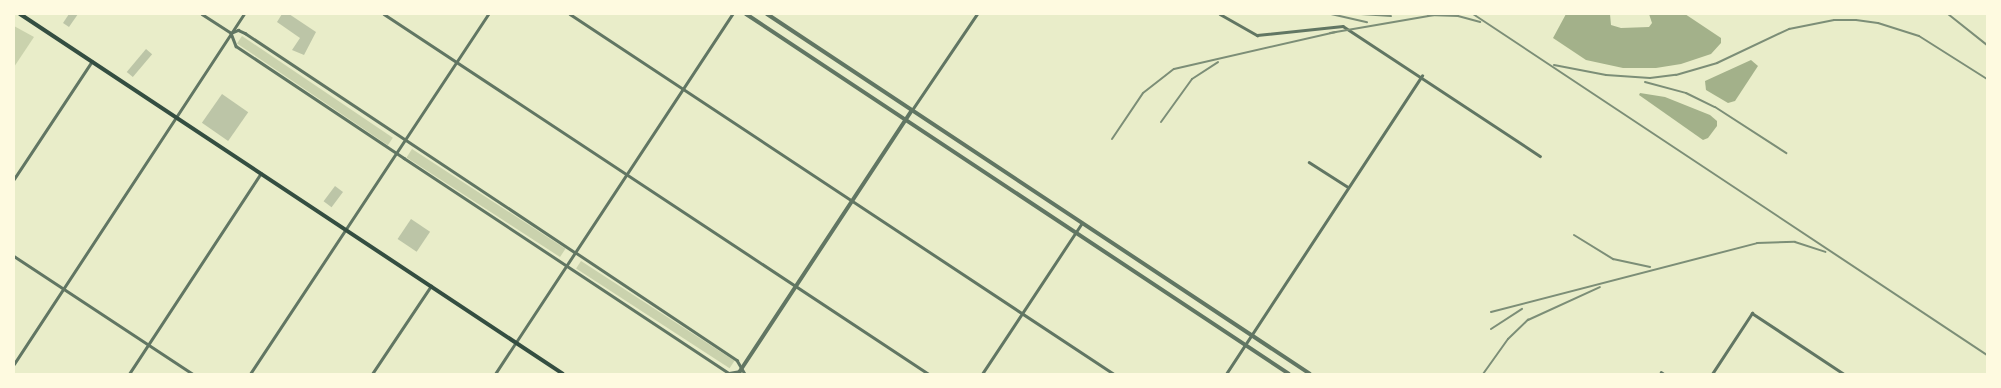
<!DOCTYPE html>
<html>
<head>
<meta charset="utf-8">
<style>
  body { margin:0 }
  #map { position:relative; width:2001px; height:388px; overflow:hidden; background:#e9edc9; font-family:Quicksand,sans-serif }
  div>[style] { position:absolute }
  .green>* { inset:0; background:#cad2ad; transform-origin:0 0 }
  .water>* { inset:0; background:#a3b18a }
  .building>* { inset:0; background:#bcc5a7; transform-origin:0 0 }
  .minor>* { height:2.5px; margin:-1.25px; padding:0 1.25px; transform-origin:1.25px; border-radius:1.25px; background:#617663 }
  .tertiary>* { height:4px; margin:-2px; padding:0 2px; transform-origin:2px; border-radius:2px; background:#617663 }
  .secondary>* { height:4px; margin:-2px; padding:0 2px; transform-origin:2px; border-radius:2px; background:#344e41 }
  .rail>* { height:2px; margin:-1px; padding:0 1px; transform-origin:1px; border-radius:1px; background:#7c8e77 }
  span { translate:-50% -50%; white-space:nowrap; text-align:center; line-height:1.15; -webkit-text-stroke:4.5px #fefae0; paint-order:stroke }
  .frame { position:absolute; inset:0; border:15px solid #fefae0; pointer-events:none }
</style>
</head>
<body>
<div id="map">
  <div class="green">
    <i style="clip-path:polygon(14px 26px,34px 37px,14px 67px)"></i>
    <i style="left:242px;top:36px;width:182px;height:9px;rotate:34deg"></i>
    <i style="left:412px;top:149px;width:183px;height:10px;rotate:33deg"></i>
    <i style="left:581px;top:261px;width:183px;height:9px;rotate:33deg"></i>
  </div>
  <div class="water">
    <i style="clip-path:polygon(1566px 14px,1610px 14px,1611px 25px,1621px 28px,1649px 27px,1652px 23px,1649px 14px,1685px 14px,1721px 38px,1721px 43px,1711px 54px,1681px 64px,1656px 68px,1623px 68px,1586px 60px,1553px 38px)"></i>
    <i style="clip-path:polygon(1751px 60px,1758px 66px,1735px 101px,1728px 103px,1706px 90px,1705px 81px)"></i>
    <i style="clip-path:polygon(1640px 93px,1665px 97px,1710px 115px,1717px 121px,1717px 126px,1708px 138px,1703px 140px,1639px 95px)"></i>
  </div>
  <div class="building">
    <i style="clip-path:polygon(69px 14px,78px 14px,69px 27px,63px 23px)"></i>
    <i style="clip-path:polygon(282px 14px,289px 14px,316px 32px,304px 55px,292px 50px,300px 38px,277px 22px)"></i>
    <i style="left:146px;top:49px;width:8px;height:30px;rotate:40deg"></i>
    <i style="left:222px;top:94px;width:32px;height:35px;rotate:35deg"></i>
    <i style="left:335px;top:186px;width:10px;height:19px;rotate:37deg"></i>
    <i style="left:411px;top:219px;width:23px;height:24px;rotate:34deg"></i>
  </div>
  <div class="minor">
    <i style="left:202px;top:14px;width:35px;rotate:33deg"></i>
    <i style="left:384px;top:14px;width:653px;rotate:33.45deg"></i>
    <i style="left:570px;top:14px;width:652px;rotate:33.5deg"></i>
    <i style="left:1220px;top:14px;width:43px;rotate:29.6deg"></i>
    <i style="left:1257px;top:35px;width:86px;rotate:-6deg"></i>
    <i style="left:1343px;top:26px;width:236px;rotate:33.4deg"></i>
    <i style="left:231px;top:33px;width:8px;rotate:-23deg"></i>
    <i style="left:238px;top:30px;width:8px;rotate:23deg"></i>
    <i style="left:245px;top:33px;width:396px;rotate:33.6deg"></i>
    <i style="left:575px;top:252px;width:195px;rotate:33.7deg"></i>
    <i style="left:737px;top:360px;width:16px;rotate:60deg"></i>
    <i style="left:231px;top:33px;width:14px;rotate:69deg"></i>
    <i style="left:236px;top:46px;width:202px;rotate:33.7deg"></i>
    <i style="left:404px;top:158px;width:390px;rotate:33.5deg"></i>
    <i style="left:729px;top:373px;width:11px;rotate:-10deg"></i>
    <i style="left:912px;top:110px;width:116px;rotate:-55.9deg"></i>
    <i style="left:1309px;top:162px;width:46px;rotate:32.7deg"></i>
    <i style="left:14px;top:179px;width:141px;rotate:-56.5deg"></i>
    <i style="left:14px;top:256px;width:214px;rotate:33.4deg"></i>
    <i style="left:14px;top:364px;width:419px;rotate:-56.7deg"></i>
    <i style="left:1661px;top:372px;width:4px;rotate:34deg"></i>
    <i style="left:129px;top:374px;width:240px;rotate:-56.7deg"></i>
    <i style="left:250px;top:374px;width:432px;rotate:-56.5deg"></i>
    <i style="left:372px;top:374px;width:106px;rotate:-56.2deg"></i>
    <i style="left:495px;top:374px;width:431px;rotate:-56.6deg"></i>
    <i style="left:982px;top:374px;width:181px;rotate:-56.5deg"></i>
    <i style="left:1226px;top:374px;width:357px;rotate:-56.7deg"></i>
    <i style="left:1712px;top:374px;width:73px;rotate:-56.7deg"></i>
    <i style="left:1752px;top:313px;width:110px;rotate:33.5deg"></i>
  </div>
  <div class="tertiary">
    <i style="left:746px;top:14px;width:651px;rotate:33.54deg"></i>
    <i style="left:767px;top:14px;width:651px;rotate:33.54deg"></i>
    <i style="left:738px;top:374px;width:316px;rotate:-56.6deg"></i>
  </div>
  <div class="secondary">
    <i style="left:20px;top:14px;width:651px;rotate:33.54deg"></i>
  </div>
  <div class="rail">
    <i style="left:1331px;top:14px;width:37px;rotate:13deg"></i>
    <i style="left:1361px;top:14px;width:30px;rotate:4deg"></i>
    <i style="left:1473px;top:14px;width:617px;rotate:33.56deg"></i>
    <i style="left:1948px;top:14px;width:50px;rotate:38.5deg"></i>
    <i style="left:1428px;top:15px;width:30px;rotate:2deg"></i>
    <i style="left:1458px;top:16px;width:23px;rotate:15deg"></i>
    <i style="left:1330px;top:33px;width:106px;rotate:-9.8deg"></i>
    <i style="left:1554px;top:65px;width:53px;rotate:10.9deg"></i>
    <i style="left:1606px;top:75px;width:44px;rotate:3.9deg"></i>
    <i style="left:1650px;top:78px;width:26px;rotate:-7deg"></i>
    <i style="left:1676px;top:75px;width:43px;rotate:-16.3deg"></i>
    <i style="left:1717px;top:63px;width:80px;rotate:-25.3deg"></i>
    <i style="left:1789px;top:29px;width:46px;rotate:-11.3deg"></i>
    <i style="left:1834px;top:20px;width:22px"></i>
    <i style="left:1856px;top:20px;width:22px;rotate:8deg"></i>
    <i style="left:1878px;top:23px;width:43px;rotate:17.6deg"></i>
    <i style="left:1919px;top:36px;width:80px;rotate:32.3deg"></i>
    <i style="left:1645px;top:82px;width:42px;rotate:15deg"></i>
    <i style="left:1686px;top:93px;width:32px;rotate:26deg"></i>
    <i style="left:1715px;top:107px;width:85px;rotate:32.9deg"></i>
    <i style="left:1161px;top:122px;width:53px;rotate:-54.2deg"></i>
    <i style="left:1192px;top:79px;width:31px;rotate:-33deg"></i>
    <i style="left:1112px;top:139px;width:55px;rotate:-56deg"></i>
    <i style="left:1143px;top:93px;width:39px;rotate:-38deg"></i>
    <i style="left:1174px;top:69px;width:166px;rotate:-12.9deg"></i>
    <i style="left:1574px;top:235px;width:46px;rotate:31.6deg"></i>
    <i style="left:1613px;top:259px;width:38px;rotate:12deg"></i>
    <i style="left:1491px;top:312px;width:275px;rotate:-14.5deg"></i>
    <i style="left:1757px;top:243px;width:38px;rotate:-2deg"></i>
    <i style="left:1795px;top:242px;width:32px;rotate:18deg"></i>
    <i style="left:1491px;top:329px;width:37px;rotate:-33deg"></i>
    <i style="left:1483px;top:374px;width:43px;rotate:-54.5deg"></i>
    <i style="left:1508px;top:339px;width:28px;rotate:-44deg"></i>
    <i style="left:1528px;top:320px;width:79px;rotate:-24.6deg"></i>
  </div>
  <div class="frame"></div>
</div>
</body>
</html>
